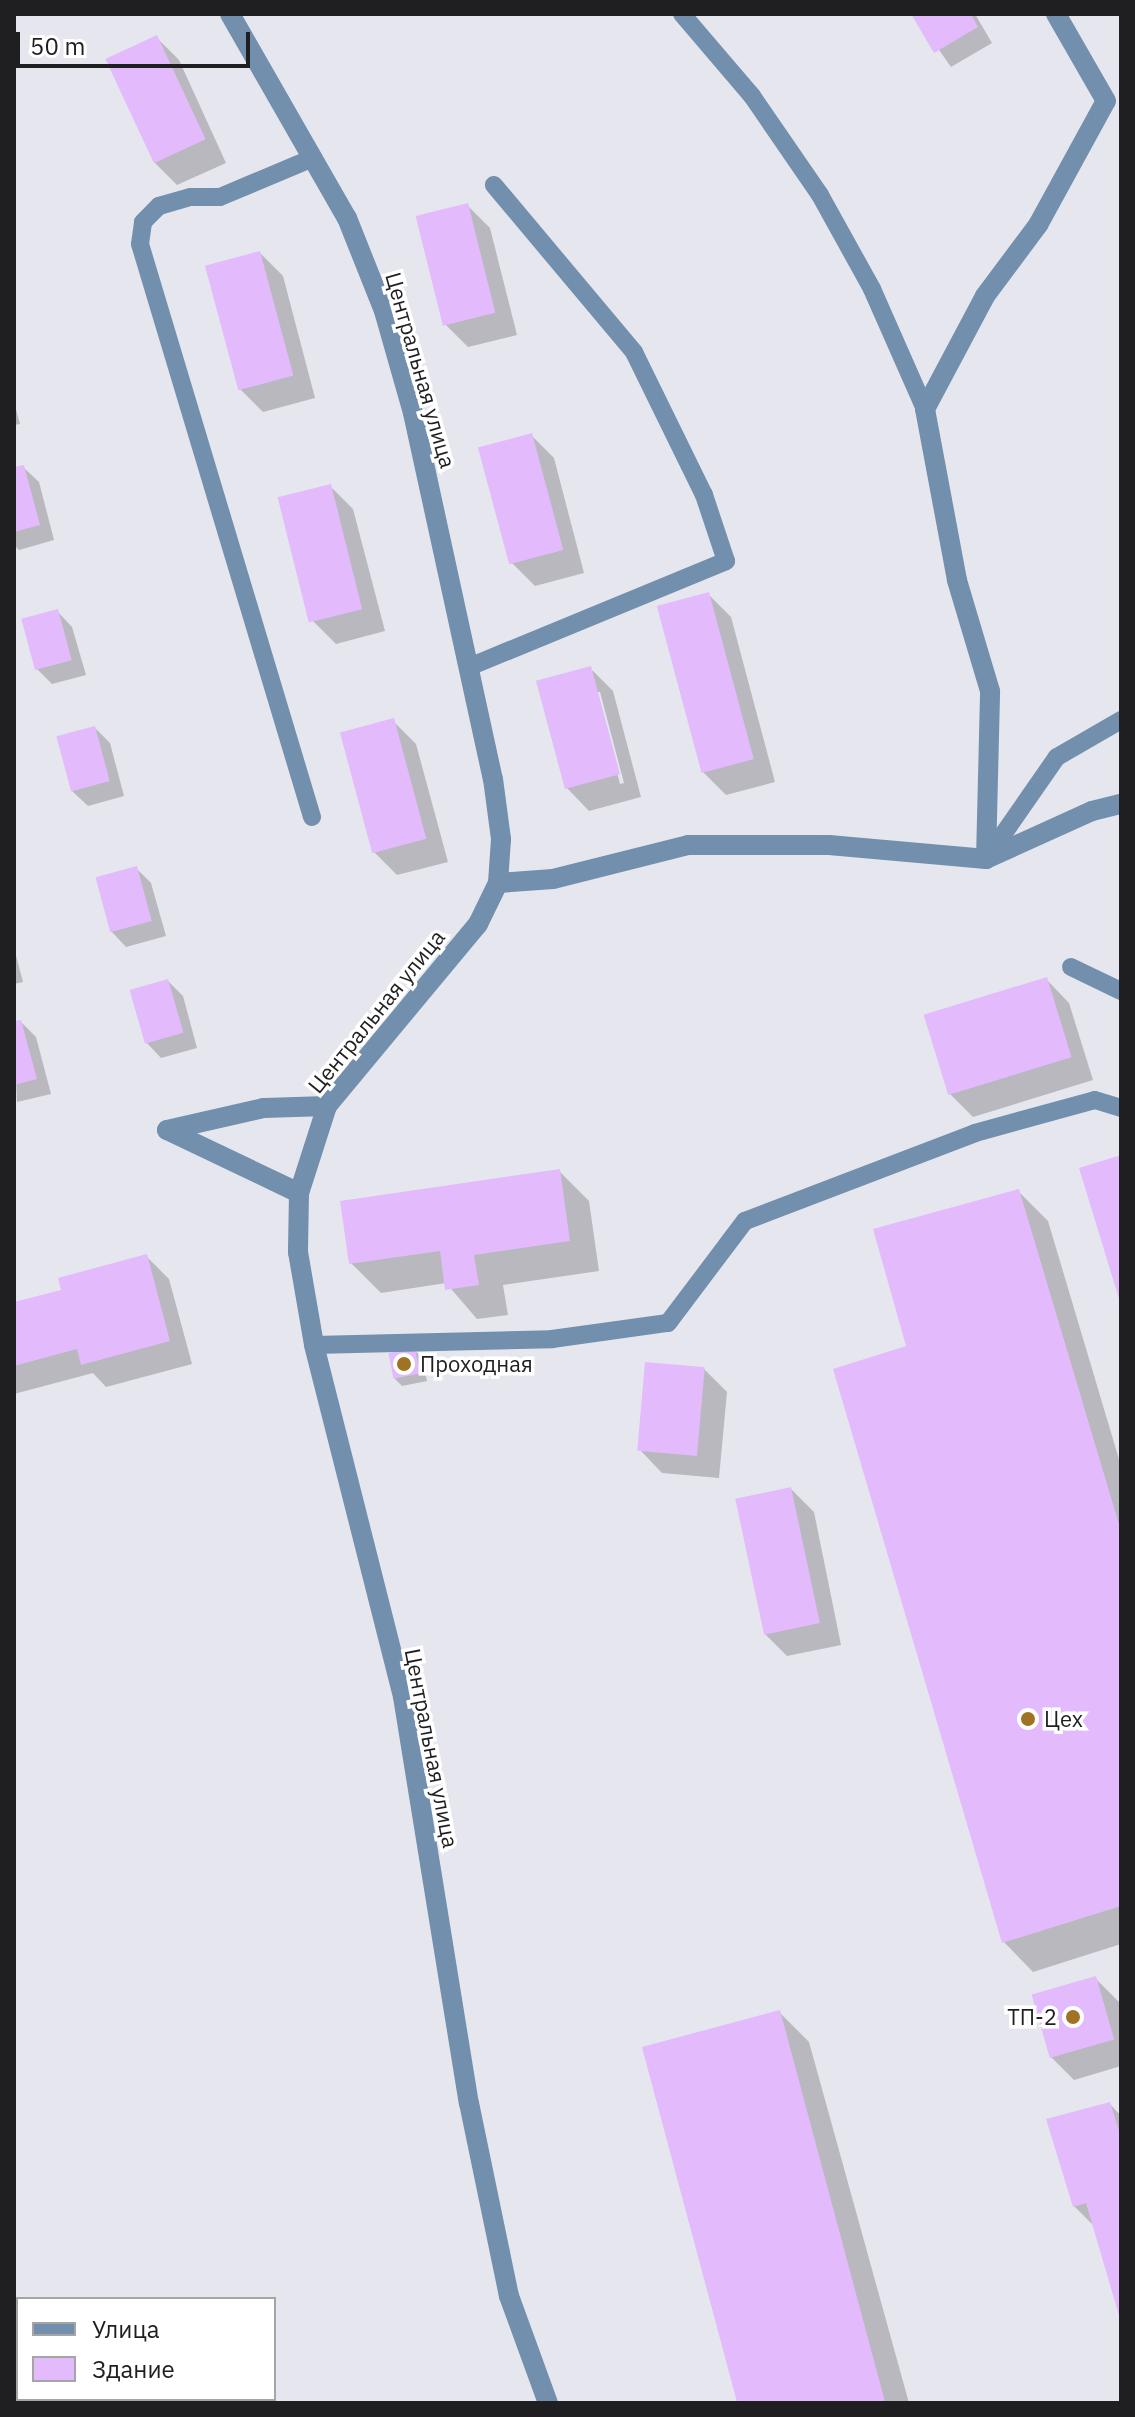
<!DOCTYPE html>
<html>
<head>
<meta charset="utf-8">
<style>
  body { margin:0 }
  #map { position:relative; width:1135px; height:2417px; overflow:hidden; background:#e6e7ee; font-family:"IBM Plex Sans",sans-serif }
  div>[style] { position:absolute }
  .shadow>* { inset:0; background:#0003 }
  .building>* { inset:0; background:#e3bafb; transform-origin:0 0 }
  .service>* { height:18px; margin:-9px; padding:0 9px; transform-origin:9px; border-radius:9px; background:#728fad }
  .minor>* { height:20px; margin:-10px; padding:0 10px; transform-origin:10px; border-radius:10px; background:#728fad }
  .tertiary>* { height:20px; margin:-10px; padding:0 10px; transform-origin:10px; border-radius:10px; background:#728fad }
  .dots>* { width:22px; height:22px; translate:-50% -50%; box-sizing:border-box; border:4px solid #fff; border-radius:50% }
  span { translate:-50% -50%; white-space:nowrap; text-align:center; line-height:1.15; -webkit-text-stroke:7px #fff; paint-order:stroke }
  .street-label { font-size:22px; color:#1f1f21 }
  .poi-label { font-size:22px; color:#1f1f21 }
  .left { translate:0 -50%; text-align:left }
  .right { translate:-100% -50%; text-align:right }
  .frame { position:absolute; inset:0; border:16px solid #1f1f21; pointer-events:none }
  .legend { position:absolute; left:16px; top:2297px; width:260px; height:104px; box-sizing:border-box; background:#fff; border:2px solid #a5a5a6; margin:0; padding:10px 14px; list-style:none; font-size:24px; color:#1f1f21 }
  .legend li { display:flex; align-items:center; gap:16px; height:40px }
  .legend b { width:40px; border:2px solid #a5a5a6 }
  .scale { position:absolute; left:16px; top:32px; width:234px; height:36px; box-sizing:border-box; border:4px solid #1f1f21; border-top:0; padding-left:10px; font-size:24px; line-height:28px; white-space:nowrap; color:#1f1f21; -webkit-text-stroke:6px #fff; paint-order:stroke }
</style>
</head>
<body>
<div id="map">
  <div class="shadow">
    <i style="clip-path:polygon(914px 14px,975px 14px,992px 43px,951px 67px)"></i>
    <i style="clip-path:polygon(157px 38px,179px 60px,226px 163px,177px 185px,154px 162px)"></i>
    <i style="clip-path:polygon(467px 205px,490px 228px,517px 335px,468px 347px,445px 324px)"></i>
    <i style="clip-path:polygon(260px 253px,283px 276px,315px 398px,263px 412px,240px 389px)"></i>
    <i style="clip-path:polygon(14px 402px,20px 424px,14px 425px)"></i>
    <i style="clip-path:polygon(531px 435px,554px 458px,584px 573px,535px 586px,512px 563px)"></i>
    <i style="clip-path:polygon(23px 467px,39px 482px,54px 540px,19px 550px,14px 545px,14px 469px)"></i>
    <i style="clip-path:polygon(330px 486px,353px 509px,385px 631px,336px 644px,313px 621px)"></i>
    <i style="clip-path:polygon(708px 594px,731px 617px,775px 782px,726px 795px,703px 772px)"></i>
    <i style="clip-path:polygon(57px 611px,72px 627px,86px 675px,52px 684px,37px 669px)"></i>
    <i style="clip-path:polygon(evenodd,590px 668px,613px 691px,641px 797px,589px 811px,567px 788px,590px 668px,596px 692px,600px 692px,624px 783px,620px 784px,596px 692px)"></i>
    <i style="clip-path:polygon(393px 721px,416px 744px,448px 862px,397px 875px,374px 852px)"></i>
    <i style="clip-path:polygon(95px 728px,110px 743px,124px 796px,88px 806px,72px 791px)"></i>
    <i style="clip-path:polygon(136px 868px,151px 883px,166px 936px,126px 947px,111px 931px)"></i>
    <i style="clip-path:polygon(14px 948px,23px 982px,14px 984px)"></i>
    <i style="clip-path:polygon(1047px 980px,1069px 1003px,1093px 1080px,973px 1117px,950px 1094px)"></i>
    <i style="clip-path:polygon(168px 981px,183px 996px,197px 1048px,161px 1058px,146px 1042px)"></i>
    <i style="clip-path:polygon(21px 1022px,36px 1037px,51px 1094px,17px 1102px,14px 1023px)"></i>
    <i style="clip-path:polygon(559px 1171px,589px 1201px,599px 1271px,503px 1285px,508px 1315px,477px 1319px,446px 1283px,381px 1293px,351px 1263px)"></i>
    <i style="clip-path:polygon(1018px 1191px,1048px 1221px,1121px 1466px,1121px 1944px,1033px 1972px,1004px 1942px,908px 1347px)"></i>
    <i style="clip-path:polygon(146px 1256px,169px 1279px,192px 1364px,106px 1387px,93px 1373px,14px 1394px,14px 1304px,64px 1291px)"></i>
    <i style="clip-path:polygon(414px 1350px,422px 1357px,427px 1381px,402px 1386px,395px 1379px)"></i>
    <i style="clip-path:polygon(704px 1369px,727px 1392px,719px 1478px,662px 1473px,640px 1450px)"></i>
    <i style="clip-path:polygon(791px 1489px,814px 1512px,841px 1645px,787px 1656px,764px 1633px)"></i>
    <i style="clip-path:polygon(1096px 1979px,1119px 2002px,1121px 2066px,1074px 2080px,1051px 2057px)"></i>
    <i style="clip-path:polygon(779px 2012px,809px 2042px,909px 2403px,742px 2403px)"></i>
    <i style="clip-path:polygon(1110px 2104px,1121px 2116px,1121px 2315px,1095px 2227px,1074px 2206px)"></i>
  </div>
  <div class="building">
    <i style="clip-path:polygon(911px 14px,971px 14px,978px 27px,934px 53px)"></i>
    <i style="left:157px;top:35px;width:115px;height:57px;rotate:65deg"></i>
    <i style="left:468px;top:203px;width:113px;height:54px;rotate:76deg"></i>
    <i style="left:260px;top:251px;width:129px;height:57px;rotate:75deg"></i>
    <i style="left:532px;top:433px;width:121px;height:56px;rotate:75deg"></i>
    <i style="clip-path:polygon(24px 465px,40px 525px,14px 532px,14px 467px)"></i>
    <i style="left:331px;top:484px;width:129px;height:55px;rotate:76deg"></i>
    <i style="left:709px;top:592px;width:173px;height:54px;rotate:75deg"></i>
    <i style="left:58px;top:609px;width:53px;height:38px;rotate:75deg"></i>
    <i style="left:591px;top:666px;width:112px;height:57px;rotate:75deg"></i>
    <i style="left:394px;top:718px;width:125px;height:56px;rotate:75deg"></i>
    <i style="left:95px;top:726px;width:57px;height:40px;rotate:75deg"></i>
    <i style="left:137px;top:866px;width:57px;height:43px;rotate:75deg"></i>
    <i style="left:1047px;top:977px;width:84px;height:129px;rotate:73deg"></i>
    <i style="left:168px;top:979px;width:56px;height:40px;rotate:74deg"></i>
    <i style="clip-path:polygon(21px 1020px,37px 1079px,14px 1085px,14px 1021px)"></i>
    <i style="clip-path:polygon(1121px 1155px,1121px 1302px,1120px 1302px,1079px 1168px)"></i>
    <i style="clip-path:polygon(560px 1169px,570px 1241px,474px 1255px,479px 1285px,445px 1290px,440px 1251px,349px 1264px,340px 1201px)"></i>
    <i style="clip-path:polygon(1019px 1189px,1121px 1531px,1121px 1906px,1002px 1943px,833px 1369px,906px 1346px,873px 1229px)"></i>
    <i style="clip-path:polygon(147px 1254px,170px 1341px,81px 1365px,77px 1349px,14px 1366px,14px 1302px,61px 1290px,58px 1278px)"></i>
    <i style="left:415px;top:1348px;width:26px;height:27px;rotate:79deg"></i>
    <i style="left:645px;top:1362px;width:60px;height:89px;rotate:5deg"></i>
    <i style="left:791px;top:1487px;width:139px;height:57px;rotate:78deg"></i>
    <i style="left:1096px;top:1976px;width:66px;height:67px;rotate:74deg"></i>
    <i style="left:780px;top:2010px;width:408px;height:143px;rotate:75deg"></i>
    <i style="clip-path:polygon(1110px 2102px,1121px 2137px,1120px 2319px,1086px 2203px,1073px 2207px,1046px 2119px)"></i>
  </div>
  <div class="service">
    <i style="left:682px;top:14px;width:108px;rotate:49.5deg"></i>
    <i style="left:752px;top:96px;width:120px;rotate:55.5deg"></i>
    <i style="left:820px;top:195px;width:107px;rotate:61deg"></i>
    <i style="left:872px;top:289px;width:131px;rotate:66.2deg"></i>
    <i style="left:469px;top:667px;width:278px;rotate:-22.4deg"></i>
    <i style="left:726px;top:561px;width:70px;rotate:-108.4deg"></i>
    <i style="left:704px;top:495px;width:159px;rotate:-116.1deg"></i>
    <i style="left:634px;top:352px;width:218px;rotate:-130deg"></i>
    <i style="left:312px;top:817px;width:598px;rotate:-106.71deg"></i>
    <i style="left:140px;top:244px;width:22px;rotate:-82deg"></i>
    <i style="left:143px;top:222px;width:23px;rotate:-45deg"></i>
    <i style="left:159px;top:206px;width:32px;rotate:-16deg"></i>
    <i style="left:190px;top:197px;width:30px"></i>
    <i style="left:220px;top:197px;width:101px;rotate:-22.8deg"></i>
    <i style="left:986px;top:859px;width:124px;rotate:-55.2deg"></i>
    <i style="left:1057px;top:757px;width:74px;rotate:-30deg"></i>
    <i style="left:1071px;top:967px;width:55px;rotate:25.6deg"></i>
    <i style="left:314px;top:1345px;width:238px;rotate:-1.4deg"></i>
    <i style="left:552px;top:1339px;width:117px;rotate:-7.9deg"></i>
    <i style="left:668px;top:1323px;width:128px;rotate:-53deg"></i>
    <i style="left:745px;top:1221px;width:246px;rotate:-20.9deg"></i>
    <i style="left:975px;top:1133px;width:124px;rotate:-15.4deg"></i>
    <i style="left:1095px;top:1100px;width:27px;rotate:17deg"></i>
  </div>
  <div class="minor">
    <i style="left:986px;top:859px;width:168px;rotate:-88.6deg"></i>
    <i style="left:990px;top:691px;width:116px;rotate:-106.6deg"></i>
    <i style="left:957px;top:580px;width:174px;rotate:-100.6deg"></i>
    <i style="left:925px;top:409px;width:128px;rotate:-62deg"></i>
    <i style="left:985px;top:296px;width:89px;rotate:-53.3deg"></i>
    <i style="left:1038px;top:225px;width:141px;rotate:-61.3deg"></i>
    <i style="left:1106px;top:101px;width:100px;rotate:-119.9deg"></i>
    <i style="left:498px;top:883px;width:55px;rotate:-4.2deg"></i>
    <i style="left:553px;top:879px;width:139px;rotate:-14.1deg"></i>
    <i style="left:688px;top:845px;width:141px"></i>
    <i style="left:829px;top:845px;width:158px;rotate:5.1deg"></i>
    <i style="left:986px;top:859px;width:116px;rotate:-24.4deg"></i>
    <i style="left:1092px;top:811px;width:30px;rotate:-14deg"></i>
    <i style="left:167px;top:1130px;width:99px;rotate:-12.8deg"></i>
    <i style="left:264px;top:1108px;width:63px;rotate:-1.8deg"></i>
    <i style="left:327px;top:1106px;width:91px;rotate:107.8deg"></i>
    <i style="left:299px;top:1193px;width:59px;rotate:91deg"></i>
    <i style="left:298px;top:1252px;width:94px;rotate:80.2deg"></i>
    <i style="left:314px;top:1345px;width:363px;rotate:75.8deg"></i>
    <i style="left:403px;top:1697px;width:411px;rotate:80.8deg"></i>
    <i style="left:469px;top:2103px;width:197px;rotate:78.3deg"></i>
    <i style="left:509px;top:2296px;width:114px;rotate:70deg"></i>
    <i style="left:167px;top:1130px;width:146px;rotate:25.5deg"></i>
  </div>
  <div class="tertiary">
    <i style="left:230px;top:14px;width:235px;rotate:60.2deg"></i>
    <i style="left:347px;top:218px;width:100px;rotate:68.3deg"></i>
    <i style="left:384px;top:311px;width:106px;rotate:74.1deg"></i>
    <i style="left:413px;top:413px;width:375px;rotate:77.7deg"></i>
    <i style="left:493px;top:779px;width:61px;rotate:82.4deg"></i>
    <i style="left:501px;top:839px;width:44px;rotate:93.9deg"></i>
    <i style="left:498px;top:883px;width:46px;rotate:116deg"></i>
    <i style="left:478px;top:924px;width:236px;rotate:129.7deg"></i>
  </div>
  <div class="dots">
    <i style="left:404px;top:1364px;background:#a07324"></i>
    <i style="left:1028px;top:1719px;background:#a07324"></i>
    <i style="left:1073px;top:2017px;background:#a07324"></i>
  </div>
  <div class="street-label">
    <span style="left:421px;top:370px;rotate:74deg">Центральная улица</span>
    <span style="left:376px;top:1011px;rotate:-51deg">Центральная улица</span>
    <span style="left:432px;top:1748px;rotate:79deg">Центральная улица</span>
  </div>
  <div class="poi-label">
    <span class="left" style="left:420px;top:1364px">Проходная</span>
    <span class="left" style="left:1044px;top:1719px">Цех</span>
    <span class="right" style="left:1057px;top:2017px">ТП-2</span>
  </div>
  <div class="frame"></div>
  <ul class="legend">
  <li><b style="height:10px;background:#728fad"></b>Улица</li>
  <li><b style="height:22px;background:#e3bafb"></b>Здание</li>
  </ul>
  <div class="scale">50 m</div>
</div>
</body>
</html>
